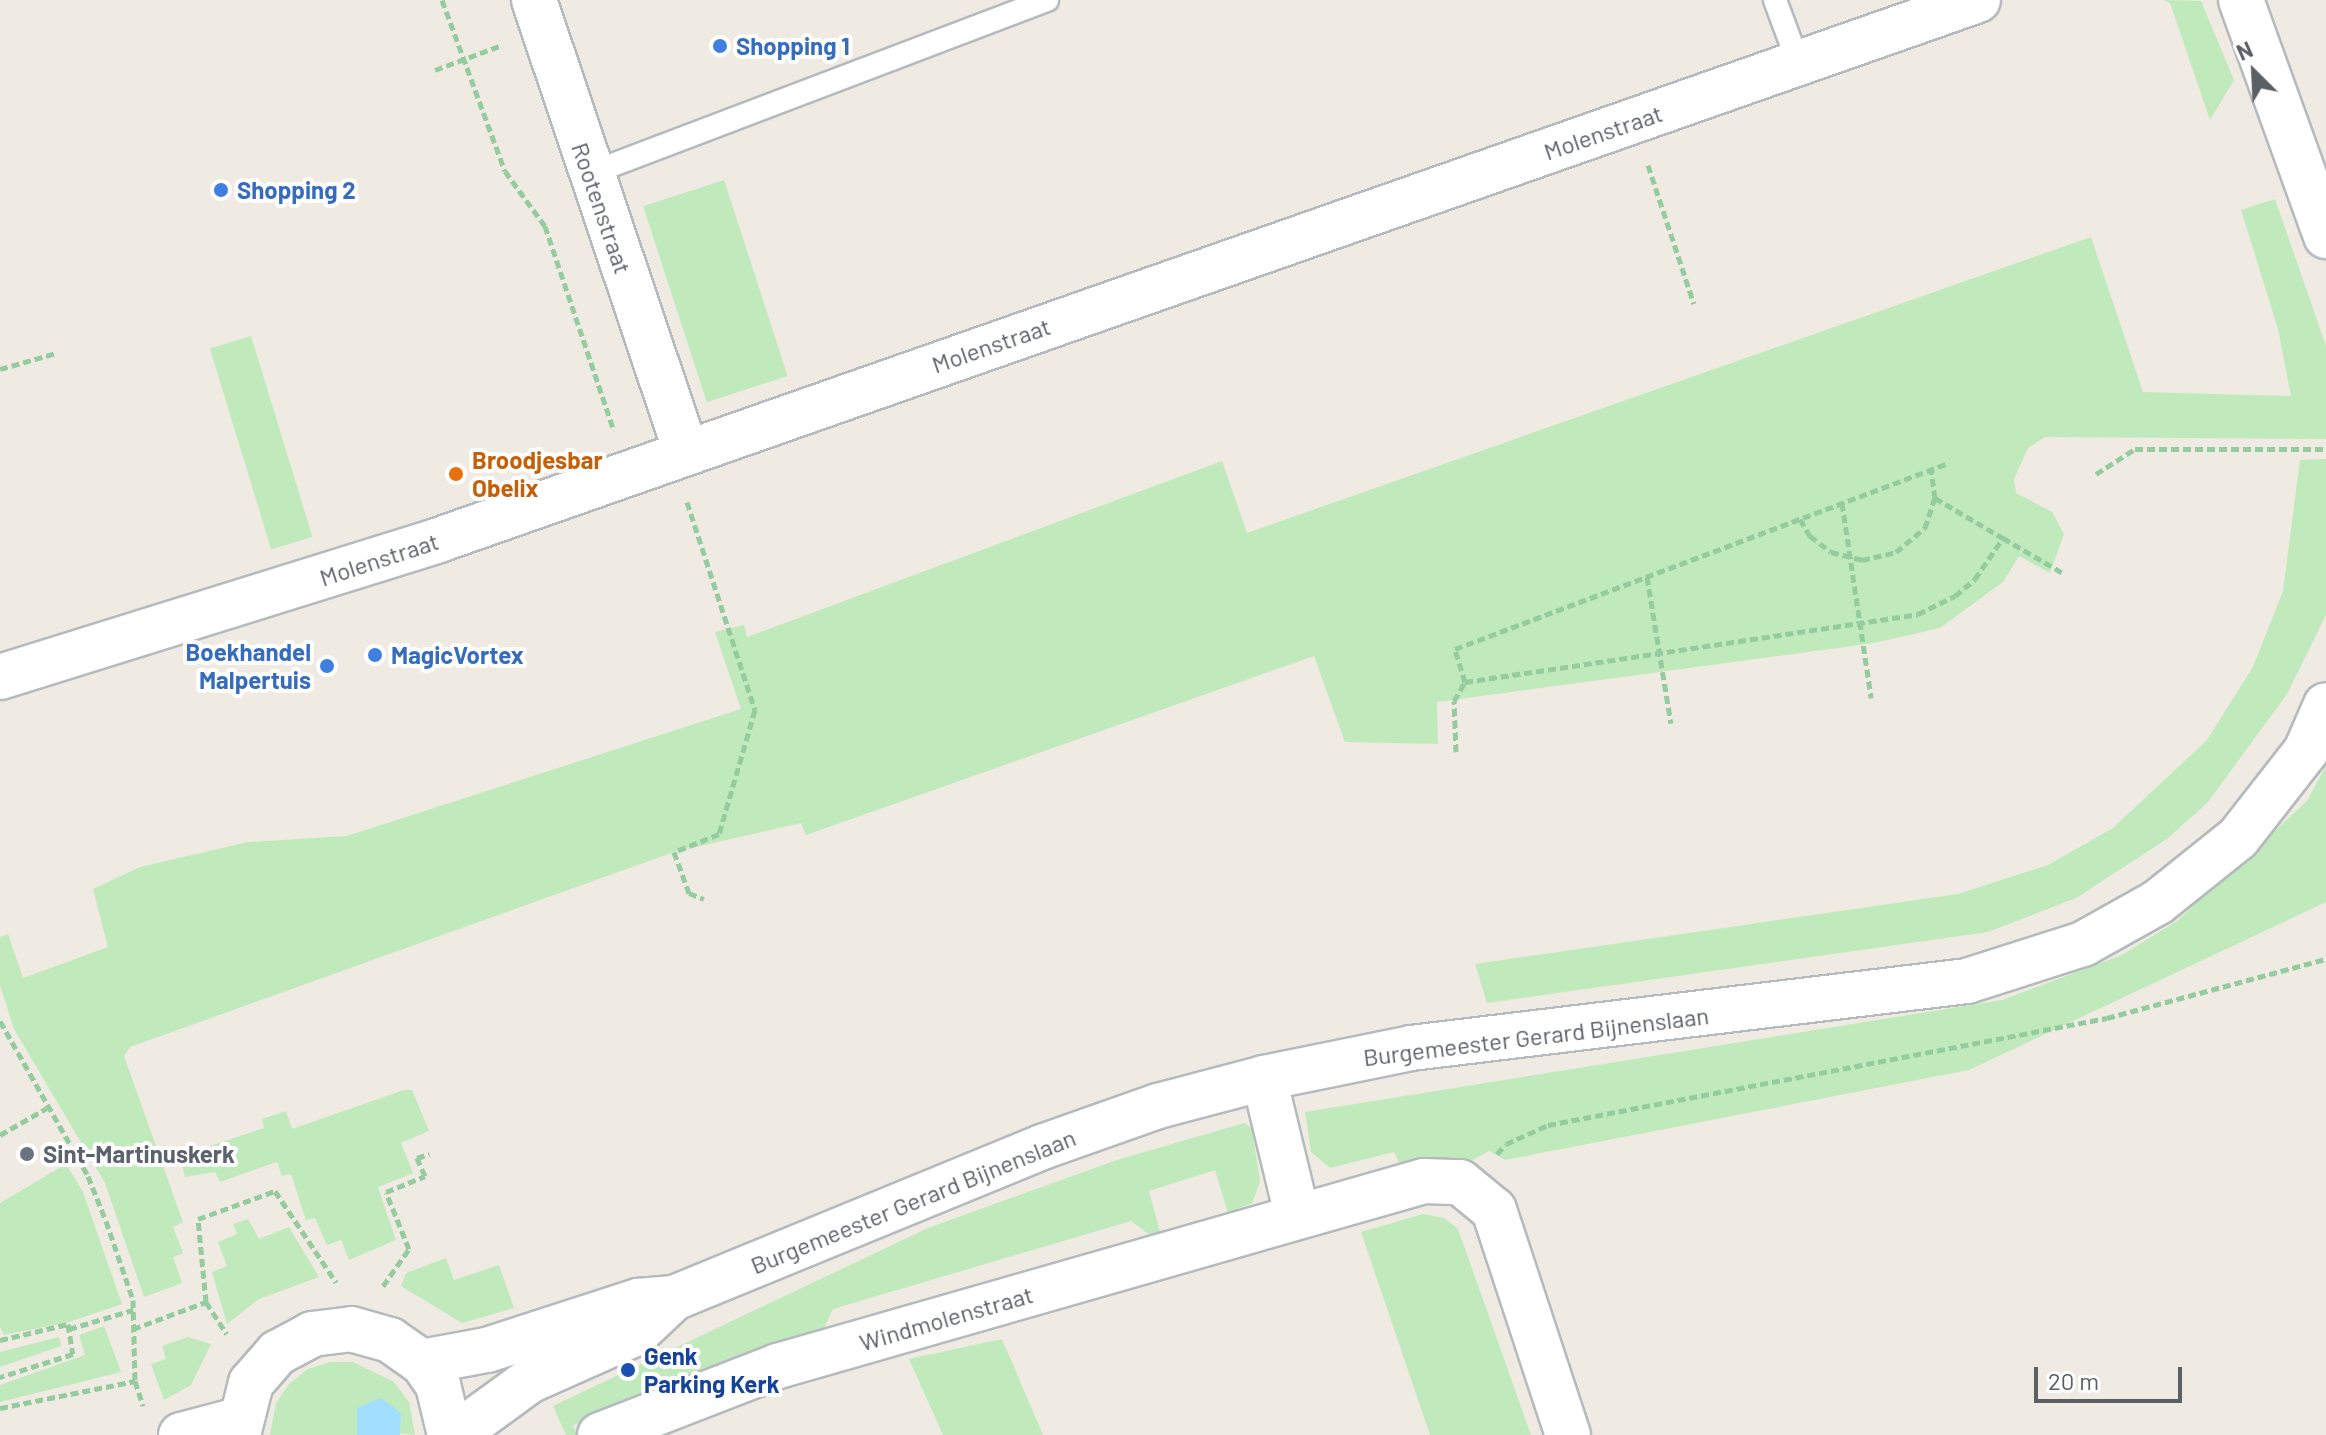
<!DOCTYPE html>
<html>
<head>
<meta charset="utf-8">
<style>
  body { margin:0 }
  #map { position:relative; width:2326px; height:1435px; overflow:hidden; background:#efebe2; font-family:Barlow,sans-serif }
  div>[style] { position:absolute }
  .green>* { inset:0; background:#c0e9bc; transform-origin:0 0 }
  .water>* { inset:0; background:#a2deff }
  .path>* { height:5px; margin-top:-2.5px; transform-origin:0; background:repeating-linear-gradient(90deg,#95cc9f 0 8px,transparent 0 12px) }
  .roads { filter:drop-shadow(2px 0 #b5babe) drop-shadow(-2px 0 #b5babe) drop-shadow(0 2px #b5babe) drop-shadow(0 -2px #b5babe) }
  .lane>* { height:22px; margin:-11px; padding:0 11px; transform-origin:11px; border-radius:11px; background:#fff }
  .street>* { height:44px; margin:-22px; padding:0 22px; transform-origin:22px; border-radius:22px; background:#fff }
  .secondary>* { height:44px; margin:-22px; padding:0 22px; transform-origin:22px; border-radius:22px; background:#fff }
  .dots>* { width:22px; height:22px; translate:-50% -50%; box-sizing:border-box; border:4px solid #fff; border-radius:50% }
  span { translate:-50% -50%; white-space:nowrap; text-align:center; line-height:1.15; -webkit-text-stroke:8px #fff; paint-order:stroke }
  .shop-label { font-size:24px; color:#366cbe; font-weight:700 }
  .left { translate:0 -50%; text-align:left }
  .right { translate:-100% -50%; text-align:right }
  .street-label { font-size:24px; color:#5b6065 }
  .food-label { font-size:24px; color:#c56008; font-weight:700 }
  .worship-label { font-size:24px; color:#5b616d; font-weight:700 }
  .transit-label { font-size:24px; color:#164399; font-weight:700 }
  .north { position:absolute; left:2214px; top:32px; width:80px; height:80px; -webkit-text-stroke:6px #fff; paint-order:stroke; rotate:336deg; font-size:22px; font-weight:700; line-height:32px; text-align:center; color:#5b6065 }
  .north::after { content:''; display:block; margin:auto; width:28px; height:36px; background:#5b6065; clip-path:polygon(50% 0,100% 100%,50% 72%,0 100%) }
  .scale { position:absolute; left:2034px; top:1367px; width:148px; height:36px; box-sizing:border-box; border:4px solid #5b6065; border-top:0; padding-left:10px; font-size:24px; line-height:28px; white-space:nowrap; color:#5b6065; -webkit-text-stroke:6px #fff; paint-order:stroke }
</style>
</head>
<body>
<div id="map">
  <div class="green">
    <i style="clip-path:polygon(2163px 0,2201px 1px,2234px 80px,2210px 120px,2170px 3px)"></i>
    <i style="left:724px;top:180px;width:206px;height:85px;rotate:72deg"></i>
    <i style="clip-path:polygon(2275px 199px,2326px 346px,2326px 439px,2045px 437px,2028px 448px,2014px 479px,2016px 493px,2052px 512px,2064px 534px,2050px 573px,2019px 556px,2003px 582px,1940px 628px,1874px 643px,1437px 702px,1438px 744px,1345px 742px,1314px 656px,806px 835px,801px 823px,674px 852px,130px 1047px,124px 1056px,183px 1222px,173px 1227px,183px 1253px,173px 1257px,182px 1283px,174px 1286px,144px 1297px,105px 1183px,14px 1029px,0 985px,0 937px,8px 934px,23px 978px,108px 947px,93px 889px,140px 867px,248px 842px,347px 836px,741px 709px,715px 632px,744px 625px,747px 637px,1222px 461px,1247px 533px,2091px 237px,2143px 392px,2291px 396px,2278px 329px,2241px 210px)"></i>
    <i style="left:251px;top:336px;width:210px;height:43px;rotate:73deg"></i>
    <i style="clip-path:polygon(2326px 459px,2326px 615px,2287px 694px,2208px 802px,2167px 839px,2076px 898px,1988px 932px,1487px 1003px,1475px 964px,1958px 894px,2048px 865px,2113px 828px,2207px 740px,2253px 667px,2283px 591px,2300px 460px)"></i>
    <i style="clip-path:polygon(2326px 766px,2326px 902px,1969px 1070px,1505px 1160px,1489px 1151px,1467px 1163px,1435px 1157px,1400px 1164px,1394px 1152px,1330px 1168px,1311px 1152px,1305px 1112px,2002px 1000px,2122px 955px,2177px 921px,2307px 801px)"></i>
    <i style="clip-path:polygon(404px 1090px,412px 1090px,429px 1131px,401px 1143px,413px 1173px,378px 1187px,396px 1240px,349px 1260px,341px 1240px,327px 1245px,315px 1218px,306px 1220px,291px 1174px,282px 1176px,277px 1162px,220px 1182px,215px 1172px,185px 1177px,180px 1156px,264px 1128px,262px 1119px,286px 1111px,292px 1129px)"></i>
    <i style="clip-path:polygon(1244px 1123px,1252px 1128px,1260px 1182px,1252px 1203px,1228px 1213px,1215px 1170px,1149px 1191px,1160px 1232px,1150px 1235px,1131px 1221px,833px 1309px,822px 1332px,573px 1425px,577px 1435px,566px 1435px,553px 1406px,928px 1228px,1117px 1160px)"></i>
    <i style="clip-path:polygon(66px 1164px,83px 1192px,122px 1304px,69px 1322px,4px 1335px,0 1327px,0 1203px)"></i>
    <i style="clip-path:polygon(1423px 1214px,1444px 1218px,1458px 1229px,1531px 1435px,1430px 1435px,1361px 1232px)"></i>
    <i style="clip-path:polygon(248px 1219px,259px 1239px,289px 1227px,319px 1277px,259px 1299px,227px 1324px,212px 1272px,227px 1266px,218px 1242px,237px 1234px,233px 1224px)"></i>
    <i style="clip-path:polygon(446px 1258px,454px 1280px,499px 1265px,514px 1308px,462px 1323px,401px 1286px,406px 1273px)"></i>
    <i style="clip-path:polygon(104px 1326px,121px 1372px,0 1402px,0 1385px,85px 1355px,79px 1335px)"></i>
    <i style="clip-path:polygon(59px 1337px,61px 1346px,0 1367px,0 1352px)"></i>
    <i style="clip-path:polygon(188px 1337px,211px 1344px,191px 1385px,164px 1400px,151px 1364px,166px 1359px,162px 1346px)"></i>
    <i style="clip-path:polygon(1002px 1339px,1043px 1435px,943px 1435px,909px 1359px)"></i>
    <i style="clip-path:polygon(330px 1362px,353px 1362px,394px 1382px,409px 1402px,415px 1435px,357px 1429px,357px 1435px,270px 1435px,276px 1403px,289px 1384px,308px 1369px)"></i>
  </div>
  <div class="water">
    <i style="clip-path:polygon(381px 1398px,401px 1413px,400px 1435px,357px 1435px,357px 1408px)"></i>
  </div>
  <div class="path">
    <i style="left:442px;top:0;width:182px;rotate:69.8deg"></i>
    <i style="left:505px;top:171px;width:68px;rotate:54deg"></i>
    <i style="left:545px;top:226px;width:216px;rotate:71.4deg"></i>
    <i style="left:435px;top:70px;width:72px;rotate:-20.5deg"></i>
    <i style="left:1648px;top:165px;width:146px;rotate:71.7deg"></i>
    <i style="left:0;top:369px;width:58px;rotate:-15.9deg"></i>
    <i style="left:2096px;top:474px;width:46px;rotate:-32.7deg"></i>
    <i style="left:2135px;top:449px;width:191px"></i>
    <i style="left:1935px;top:498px;width:79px;rotate:30.5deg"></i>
    <i style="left:687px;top:502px;width:219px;rotate:71.9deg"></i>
    <i style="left:755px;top:710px;width:129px;rotate:106.2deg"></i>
    <i style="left:719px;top:834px;width:48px;rotate:158.2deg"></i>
    <i style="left:674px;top:852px;width:44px;rotate:69.9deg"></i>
    <i style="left:689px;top:893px;width:16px;rotate:22deg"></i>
    <i style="left:1842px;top:503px;width:197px;rotate:81.5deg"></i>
    <i style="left:1800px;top:519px;width:20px;rotate:60deg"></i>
    <i style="left:1810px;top:536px;width:26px;rotate:37deg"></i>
    <i style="left:1831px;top:552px;width:32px;rotate:14deg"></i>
    <i style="left:1862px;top:560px;width:35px;rotate:-13deg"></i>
    <i style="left:1896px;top:552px;width:38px;rotate:-40deg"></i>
    <i style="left:1925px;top:528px;width:32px;rotate:-72deg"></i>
    <i style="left:1935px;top:498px;width:28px;rotate:-98deg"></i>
    <i style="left:1647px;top:577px;width:148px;rotate:80.7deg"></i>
    <i style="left:1465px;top:682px;width:458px;rotate:-8.5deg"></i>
    <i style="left:1918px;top:614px;width:41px;rotate:-25.9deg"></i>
    <i style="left:1955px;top:596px;width:26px;rotate:-40deg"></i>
    <i style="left:1975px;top:579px;width:50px;rotate:-55.7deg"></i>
    <i style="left:2003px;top:538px;width:69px;rotate:30.3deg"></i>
    <i style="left:1456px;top:752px;width:51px;rotate:-92.2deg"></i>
    <i style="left:1454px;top:701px;width:22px;rotate:-60deg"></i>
    <i style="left:1465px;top:682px;width:34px;rotate:-107deg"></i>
    <i style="left:1455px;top:649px;width:525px;rotate:-20.65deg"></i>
    <i style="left:0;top:1021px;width:178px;rotate:60.4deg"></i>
    <i style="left:88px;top:1176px;width:48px;rotate:68.2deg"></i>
    <i style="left:106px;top:1221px;width:83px;rotate:71.1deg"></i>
    <i style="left:133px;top:1300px;width:81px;rotate:88.6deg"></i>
    <i style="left:135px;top:1381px;width:26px;rotate:72deg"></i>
    <i style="left:0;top:1135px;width:54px;rotate:-29.9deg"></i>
    <i style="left:1497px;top:1154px;width:13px;rotate:-48deg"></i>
    <i style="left:1506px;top:1144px;width:46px;rotate:-24.3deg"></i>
    <i style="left:1548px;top:1125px;width:569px;rotate:-10.84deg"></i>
    <i style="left:2107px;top:1018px;width:227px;rotate:-15.1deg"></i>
    <i style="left:383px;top:1286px;width:45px;rotate:-54.9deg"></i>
    <i style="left:409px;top:1249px;width:61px;rotate:-112deg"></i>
    <i style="left:386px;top:1192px;width:42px;rotate:-22.3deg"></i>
    <i style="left:425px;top:1176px;width:20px;rotate:-114deg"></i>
    <i style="left:417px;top:1158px;width:13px;rotate:-18deg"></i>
    <i style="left:206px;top:1302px;width:83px;rotate:-95.5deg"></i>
    <i style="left:198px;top:1219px;width:82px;rotate:-20deg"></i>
    <i style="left:275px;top:1191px;width:110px;rotate:56.2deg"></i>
    <i style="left:69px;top:1329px;width:67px;rotate:-16.5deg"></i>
    <i style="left:133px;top:1329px;width:78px;rotate:-20.3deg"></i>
    <i style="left:206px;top:1302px;width:38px;rotate:57deg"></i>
    <i style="left:0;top:1340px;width:70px;rotate:-13.2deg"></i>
    <i style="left:68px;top:1324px;width:30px;rotate:81deg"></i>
    <i style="left:73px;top:1354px;width:77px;rotate:162.5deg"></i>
    <i style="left:0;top:1408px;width:138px;rotate:-11.3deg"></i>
  </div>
  <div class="roads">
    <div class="lane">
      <i style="left:1775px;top:0;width:69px;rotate:69.7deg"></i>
      <i style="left:589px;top:174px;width:490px;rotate:-20.8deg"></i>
    </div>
    <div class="street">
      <i style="left:534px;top:0;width:477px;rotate:71.4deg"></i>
      <i style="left:0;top:677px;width:457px;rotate:-17.3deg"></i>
      <i style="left:436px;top:541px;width:1634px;rotate:-19.33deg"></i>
      <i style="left:1264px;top:1078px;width:140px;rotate:76.4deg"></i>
      <i style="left:600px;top:1435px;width:191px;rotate:-21.2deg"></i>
      <i style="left:778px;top:1366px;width:672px;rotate:-15.98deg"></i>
      <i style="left:1424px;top:1181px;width:36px;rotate:2deg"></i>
      <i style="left:1460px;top:1182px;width:44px;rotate:39.5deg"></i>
      <i style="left:1494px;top:1210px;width:237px;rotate:71.8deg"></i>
    </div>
    <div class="secondary">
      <i style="left:2241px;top:0;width:251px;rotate:70.2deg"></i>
      <i style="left:422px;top:1362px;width:66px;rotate:-10.5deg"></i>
      <i style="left:487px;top:1350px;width:159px;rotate:-18deg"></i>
      <i style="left:638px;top:1301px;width:36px;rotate:-5deg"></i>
      <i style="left:674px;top:1298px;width:398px;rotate:-22.3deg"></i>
      <i style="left:1042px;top:1147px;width:123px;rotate:-19.5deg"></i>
      <i style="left:1158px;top:1106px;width:110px;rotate:-14.8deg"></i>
      <i style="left:1264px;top:1078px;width:150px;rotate:-11.5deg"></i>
      <i style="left:1411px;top:1048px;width:560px;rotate:-6.87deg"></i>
      <i style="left:1967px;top:981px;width:122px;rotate:-17.7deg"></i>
      <i style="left:2083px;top:944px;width:86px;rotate:-29.2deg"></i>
      <i style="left:2158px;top:902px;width:102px;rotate:-38.7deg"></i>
      <i style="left:2238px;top:838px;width:110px;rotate:-52deg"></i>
      <i style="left:2306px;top:751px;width:50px;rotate:-66.5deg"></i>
      <i style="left:181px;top:1435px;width:59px;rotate:-14.7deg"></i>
      <i style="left:238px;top:1435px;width:54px;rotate:-76deg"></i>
      <i style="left:251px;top:1383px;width:40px;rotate:-49deg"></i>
      <i style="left:277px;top:1353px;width:40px;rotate:-28deg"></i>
      <i style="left:312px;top:1334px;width:39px;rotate:-7deg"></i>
      <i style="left:351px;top:1329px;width:41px;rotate:15.8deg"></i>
      <i style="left:390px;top:1340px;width:39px;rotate:35deg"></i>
      <i style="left:422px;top:1362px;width:28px;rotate:55deg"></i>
      <i style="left:438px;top:1385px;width:51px;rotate:76.5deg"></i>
      <i style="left:455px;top:1435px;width:92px;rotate:-36.1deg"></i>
      <i style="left:529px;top:1381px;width:118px;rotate:-24deg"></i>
      <i style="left:637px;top:1333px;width:51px;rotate:-43.4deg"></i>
    </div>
  </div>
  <div class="dots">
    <i style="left:720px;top:46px;background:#3f7fe0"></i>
    <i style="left:221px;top:190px;background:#3f7fe0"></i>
    <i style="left:456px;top:474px;background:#e8710a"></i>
    <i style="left:375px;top:655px;background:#3f7fe0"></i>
    <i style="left:327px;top:666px;background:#3f7fe0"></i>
    <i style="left:27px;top:1154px;background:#6b7280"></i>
    <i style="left:628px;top:1370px;background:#1a4fb4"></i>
  </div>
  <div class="shop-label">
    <span class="left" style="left:736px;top:46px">Shopping 1</span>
    <span class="left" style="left:237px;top:190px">Shopping 2</span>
    <span class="right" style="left:311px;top:666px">Boekhandel<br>Malpertuis</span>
    <span class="left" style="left:391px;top:655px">MagicVortex</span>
  </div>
  <div class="street-label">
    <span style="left:1603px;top:132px;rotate:-19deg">Molenstraat</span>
    <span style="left:602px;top:208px;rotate:71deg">Rootenstraat</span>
    <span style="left:991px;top:345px;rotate:-19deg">Molenstraat</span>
    <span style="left:379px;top:559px;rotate:-18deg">Molenstraat</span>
    <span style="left:1536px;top:1036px;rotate:-7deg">Burgemeester Gerard Bijnenslaan</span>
    <span style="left:913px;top:1201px;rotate:-22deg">Burgemeester Gerard Bijnenslaan</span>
    <span style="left:946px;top:1318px;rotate:-16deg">Windmolenstraat</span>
  </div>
  <div class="food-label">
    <span class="left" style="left:472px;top:474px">Broodjesbar<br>Obelix</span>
  </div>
  <div class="worship-label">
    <span class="left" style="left:43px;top:1154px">Sint-Martinuskerk</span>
  </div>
  <div class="transit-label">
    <span class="left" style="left:644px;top:1370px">Genk<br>Parking Kerk</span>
  </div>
  <div class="north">N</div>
  <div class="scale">20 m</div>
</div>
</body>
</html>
